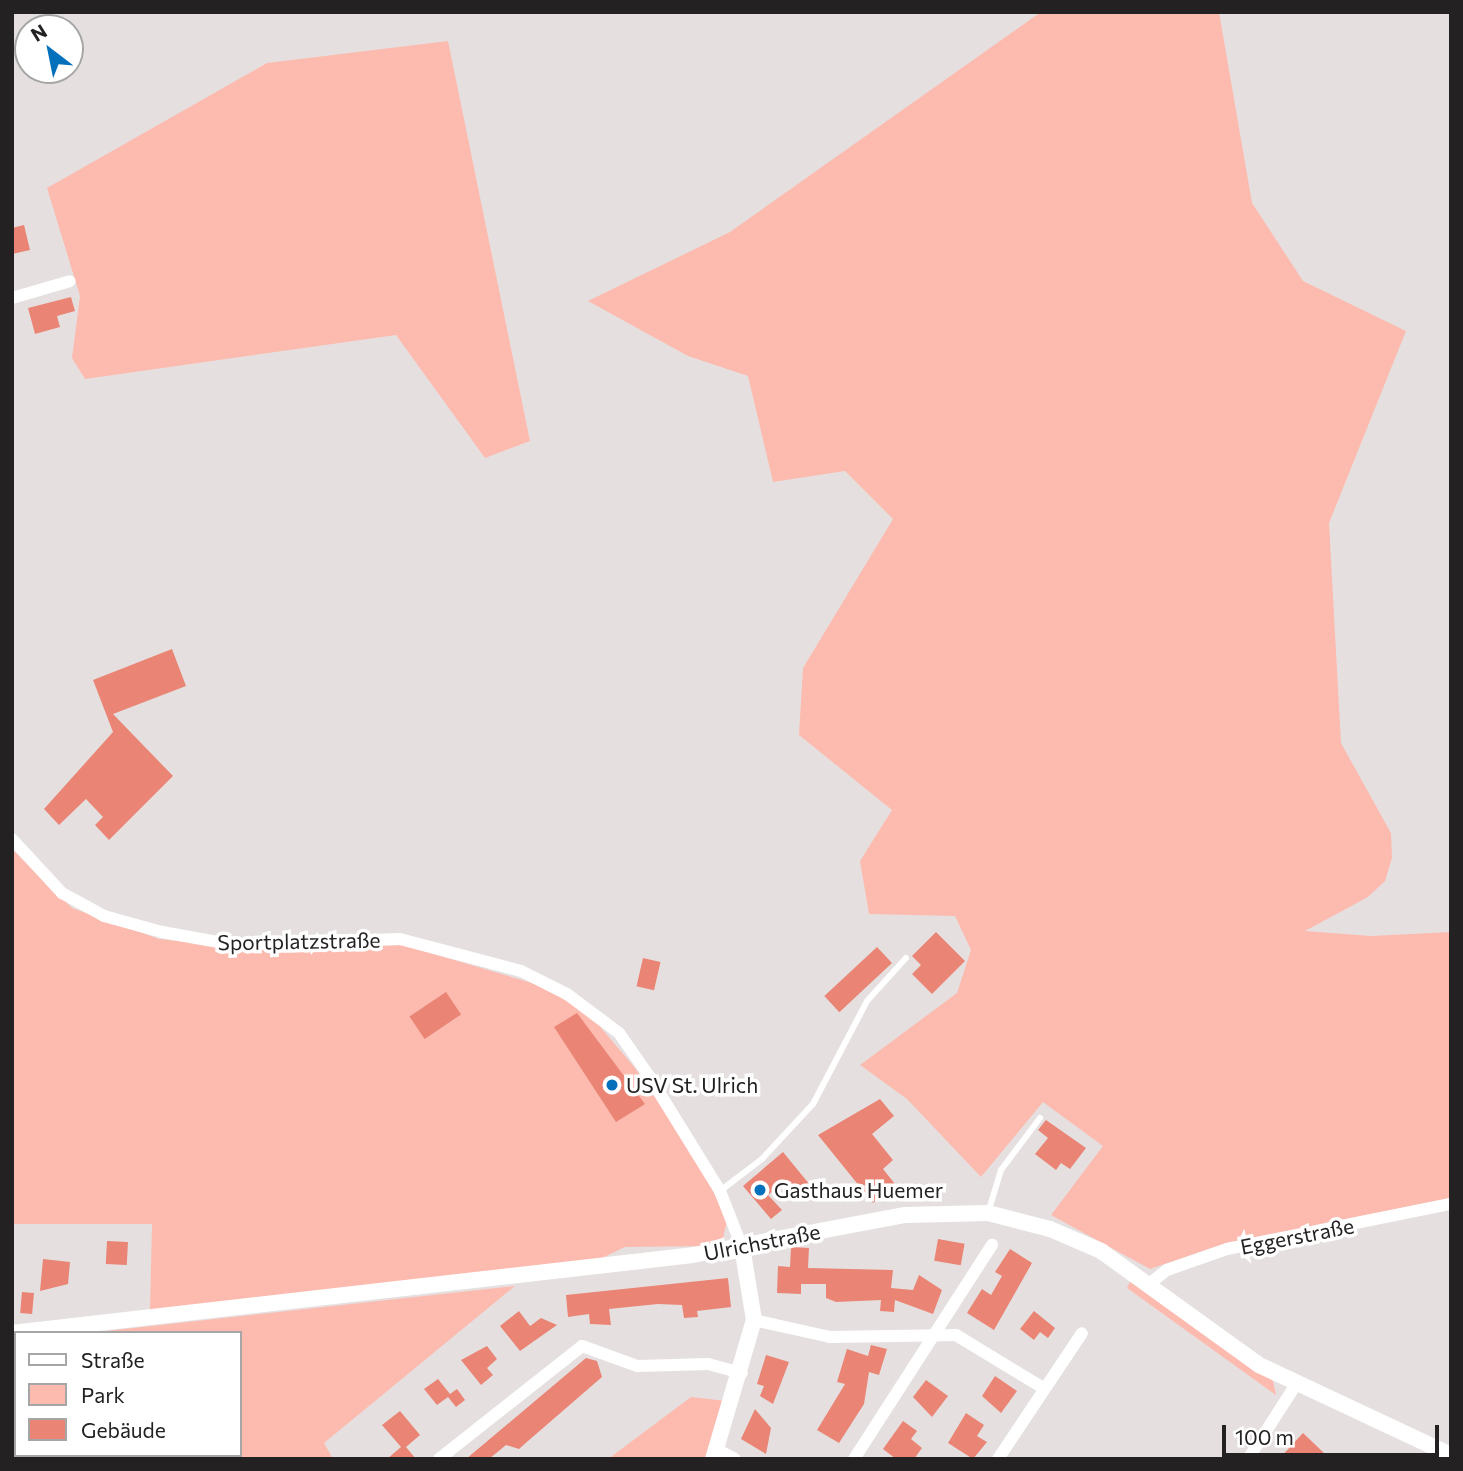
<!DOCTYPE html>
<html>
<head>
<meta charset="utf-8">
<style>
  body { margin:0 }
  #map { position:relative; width:1463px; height:1471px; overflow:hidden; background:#e5e0df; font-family:Commissioner,sans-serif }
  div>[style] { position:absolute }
  .green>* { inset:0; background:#fdbaaf }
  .building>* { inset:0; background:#ea8475; transform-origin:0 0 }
  .service>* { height:6px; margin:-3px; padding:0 3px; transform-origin:3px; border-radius:3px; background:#fff }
  .minor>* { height:12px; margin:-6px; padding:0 6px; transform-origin:6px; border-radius:6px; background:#fff }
  .tertiary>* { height:16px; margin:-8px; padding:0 8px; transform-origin:8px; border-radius:8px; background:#fff }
  .dots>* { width:19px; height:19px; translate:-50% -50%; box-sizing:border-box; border:4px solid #fff; border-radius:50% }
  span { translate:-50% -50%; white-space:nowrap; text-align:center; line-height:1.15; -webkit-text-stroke:7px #fff; paint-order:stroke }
  .street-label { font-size:21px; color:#232121 }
  .poi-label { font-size:21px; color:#232121 }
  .left { translate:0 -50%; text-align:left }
  .frame { position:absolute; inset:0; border:14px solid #232121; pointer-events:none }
  .legend { position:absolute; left:14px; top:1331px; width:228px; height:126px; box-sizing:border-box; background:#fff; border:2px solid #a7a6a6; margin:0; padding:9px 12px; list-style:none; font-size:21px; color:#232121 }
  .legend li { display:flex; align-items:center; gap:14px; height:35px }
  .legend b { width:35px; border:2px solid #a7a6a6 }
  .north { position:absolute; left:14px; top:14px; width:70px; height:70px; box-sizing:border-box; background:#fff; border:2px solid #a7a6a6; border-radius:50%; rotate:328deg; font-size:19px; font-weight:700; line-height:28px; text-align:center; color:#232121 }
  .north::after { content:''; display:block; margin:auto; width:24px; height:32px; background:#0270bb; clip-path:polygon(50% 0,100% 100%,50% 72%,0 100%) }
  .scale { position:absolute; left:1222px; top:1425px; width:217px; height:32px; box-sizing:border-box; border:4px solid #232121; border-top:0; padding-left:9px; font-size:21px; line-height:24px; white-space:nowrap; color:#232121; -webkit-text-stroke:5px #fff; paint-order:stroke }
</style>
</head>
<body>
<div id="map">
  <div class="green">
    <i style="clip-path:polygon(1041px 12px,1219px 12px,1252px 203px,1303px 281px,1406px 331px,1329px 523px,1341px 743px,1391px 833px,1392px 858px,1385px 881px,1368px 897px,1305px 931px,1371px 936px,1451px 932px,1451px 1198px,1226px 1243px,1150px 1269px,1051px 1215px,1103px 1146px,1043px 1102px,981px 1177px,907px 1099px,860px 1065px,957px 993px,971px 950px,955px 916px,869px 914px,860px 861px,892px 810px,799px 735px,803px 668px,893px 519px,845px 471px,773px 482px,748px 376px,688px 356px,588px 301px,730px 232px)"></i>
    <i style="clip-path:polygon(448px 41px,530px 441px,485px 458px,396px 335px,85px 379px,72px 358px,80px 296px,47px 188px,267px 63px)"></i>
    <i style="clip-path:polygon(12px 849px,72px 908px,159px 939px,260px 950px,403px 945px,542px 986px,592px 1017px,635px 1068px,700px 1163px,727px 1221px,723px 1238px,707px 1246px,625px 1247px,600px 1259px,150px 1310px,152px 1224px,12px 1224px)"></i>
    <i style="clip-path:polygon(1131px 1280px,1273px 1381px,1276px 1395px,1127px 1288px)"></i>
    <i style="clip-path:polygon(515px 1286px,324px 1443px,333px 1459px,12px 1459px,12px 1340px,16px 1455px,240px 1455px,240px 1333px,88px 1333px)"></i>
    <i style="clip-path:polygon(691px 1397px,726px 1401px,707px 1459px,608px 1459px)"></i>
  </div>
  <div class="building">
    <i style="clip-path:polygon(24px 225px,30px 250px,12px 254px,12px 228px)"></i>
    <i style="clip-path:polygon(71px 297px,75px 311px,57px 316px,60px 327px,35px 334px,28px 308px)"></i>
    <i style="clip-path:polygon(172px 649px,186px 686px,113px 714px,173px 776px,109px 840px,95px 825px,103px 817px,86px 799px,59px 825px,44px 809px,113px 732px,93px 680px)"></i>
    <i style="clip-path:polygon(936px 932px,965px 961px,932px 994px,912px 974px,921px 965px,912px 956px)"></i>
    <i style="left:877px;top:947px;width:22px;height:72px;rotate:47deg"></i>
    <i style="left:643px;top:958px;width:18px;height:29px;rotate:13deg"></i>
    <i style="left:446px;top:992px;width:27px;height:44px;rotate:56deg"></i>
    <i style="clip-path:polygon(577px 1013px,645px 1104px,616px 1122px,554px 1027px)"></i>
    <i style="clip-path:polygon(880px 1099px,894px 1116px,872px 1134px,893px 1160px,883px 1169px,895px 1184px,873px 1203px,818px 1135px)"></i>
    <i style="clip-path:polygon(1046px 1120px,1086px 1148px,1070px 1169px,1061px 1163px,1056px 1170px,1035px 1154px,1048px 1138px,1038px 1130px)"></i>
    <i style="clip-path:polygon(783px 1152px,810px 1185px,799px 1195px,786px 1180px,768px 1195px,782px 1210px,771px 1219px,743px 1186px)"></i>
    <i style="left:938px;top:1239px;width:27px;height:22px;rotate:10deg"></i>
    <i style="left:107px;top:1241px;width:21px;height:23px;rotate:3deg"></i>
    <i style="clip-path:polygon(791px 1247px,809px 1248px,808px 1268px,893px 1270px,891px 1288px,913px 1290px,919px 1275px,942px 1290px,933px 1314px,895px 1300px,894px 1312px,880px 1311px,881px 1300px,836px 1302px,826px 1298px,826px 1284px,801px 1284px,801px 1294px,777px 1293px,778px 1266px,790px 1267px)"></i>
    <i style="clip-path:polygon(1010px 1249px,1032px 1263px,994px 1330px,967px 1313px,982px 1289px,991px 1295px,1002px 1276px,995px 1272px)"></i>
    <i style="clip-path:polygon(43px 1259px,70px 1262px,68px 1284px,40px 1291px)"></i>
    <i style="clip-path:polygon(728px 1278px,731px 1307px,697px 1311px,698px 1317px,684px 1318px,682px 1305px,658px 1304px,609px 1309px,611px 1325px,590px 1324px,589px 1314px,568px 1317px,566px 1295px)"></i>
    <i style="left:22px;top:1292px;width:12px;height:21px;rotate:5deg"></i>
    <i style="clip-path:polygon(519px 1311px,530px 1326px,541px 1318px,557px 1325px,520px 1351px,500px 1326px)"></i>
    <i style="clip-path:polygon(1034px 1311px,1055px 1328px,1048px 1338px,1040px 1332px,1034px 1340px,1020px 1329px)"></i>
    <i style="clip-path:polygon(871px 1345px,887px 1349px,879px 1375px,869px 1372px,864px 1404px,839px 1443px,817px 1430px,845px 1384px,837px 1382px,847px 1349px,868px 1356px)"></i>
    <i style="clip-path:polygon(487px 1346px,497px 1359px,487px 1368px,493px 1375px,481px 1385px,461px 1360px)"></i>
    <i style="clip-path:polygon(766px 1355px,789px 1362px,773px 1404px,760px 1396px,764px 1386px,757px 1384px)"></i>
    <i style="clip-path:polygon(586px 1358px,597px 1361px,602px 1377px,528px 1441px,519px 1449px,506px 1445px,489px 1459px,466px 1459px)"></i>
    <i style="clip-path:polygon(995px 1376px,1017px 1391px,1001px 1413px,982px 1396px)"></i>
    <i style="clip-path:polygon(438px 1379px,450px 1394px,457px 1389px,465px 1400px,456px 1407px,448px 1397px,437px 1405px,424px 1389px)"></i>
    <i style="clip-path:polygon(926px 1380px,948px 1396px,932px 1417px,913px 1397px)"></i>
    <i style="clip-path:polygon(755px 1409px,771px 1428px,766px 1454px,741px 1439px)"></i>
    <i style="clip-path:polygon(400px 1411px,420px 1435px,406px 1447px,416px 1459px,387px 1459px,401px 1447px,382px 1425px)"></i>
    <i style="clip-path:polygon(966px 1413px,984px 1425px,977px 1436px,987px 1442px,973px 1459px,948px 1443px)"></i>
    <i style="clip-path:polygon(903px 1421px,917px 1431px,911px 1439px,922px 1448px,914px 1459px,896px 1459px,883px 1449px)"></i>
    <i style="clip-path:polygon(1303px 1433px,1324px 1453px,1319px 1459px,1279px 1459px)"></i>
  </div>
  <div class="service">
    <i style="left:720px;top:1191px;width:53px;rotate:-37.3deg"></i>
    <i style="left:762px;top:1159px;width:75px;rotate:-47.2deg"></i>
    <i style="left:813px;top:1104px;width:116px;rotate:-62.3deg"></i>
    <i style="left:867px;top:1001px;width:58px;rotate:-47.8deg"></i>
    <i style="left:988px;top:1213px;width:45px;rotate:-73.2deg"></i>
    <i style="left:1001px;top:1170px;width:65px;rotate:-53.1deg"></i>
  </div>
  <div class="minor">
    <i style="left:12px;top:298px;width:60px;rotate:-16.3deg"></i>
    <i style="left:12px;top:839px;width:74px;rotate:47.2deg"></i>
    <i style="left:62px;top:893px;width:48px;rotate:28.7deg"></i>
    <i style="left:104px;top:916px;width:60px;rotate:15.4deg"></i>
    <i style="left:162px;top:932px;width:73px;rotate:10.2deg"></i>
    <i style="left:234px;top:945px;width:166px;rotate:-2.1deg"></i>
    <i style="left:400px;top:939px;width:125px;rotate:14.8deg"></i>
    <i style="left:521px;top:971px;width:51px;rotate:26.6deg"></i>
    <i style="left:567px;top:994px;width:65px;rotate:36.9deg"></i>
    <i style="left:619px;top:1033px;width:52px;rotate:55.1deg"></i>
    <i style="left:649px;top:1076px;width:135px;rotate:58.3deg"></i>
    <i style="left:720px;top:1191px;width:60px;rotate:68.6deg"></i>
    <i style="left:1149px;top:1284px;width:23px;rotate:-38deg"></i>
    <i style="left:1167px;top:1270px;width:64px;rotate:-19.3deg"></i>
    <i style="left:1227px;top:1249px;width:228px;rotate:-11.4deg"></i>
    <i style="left:754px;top:1320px;width:78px;rotate:12.6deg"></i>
    <i style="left:830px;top:1337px;width:126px;rotate:-0.9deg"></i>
    <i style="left:956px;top:1335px;width:102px;rotate:31.3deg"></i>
    <i style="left:716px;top:1449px;width:21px;rotate:28deg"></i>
    <i style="left:439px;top:1459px;width:182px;rotate:-38.3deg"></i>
    <i style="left:582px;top:1346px;width:59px;rotate:20deg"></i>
    <i style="left:637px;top:1366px;width:71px;rotate:-1.6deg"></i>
    <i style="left:708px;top:1364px;width:35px;rotate:15deg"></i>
    <i style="left:854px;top:1459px;width:255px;rotate:-57.2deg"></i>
    <i style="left:998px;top:1459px;width:151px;rotate:-56.3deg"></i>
    <i style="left:1248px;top:1459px;width:87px;rotate:-57.2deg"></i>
  </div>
  <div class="tertiary">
    <i style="left:12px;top:1333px;width:685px;rotate:-6.53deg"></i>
    <i style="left:693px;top:1255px;width:216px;rotate:-10.7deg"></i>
    <i style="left:905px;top:1215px;width:83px;rotate:-1.4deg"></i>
    <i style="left:988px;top:1213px;width:64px;rotate:14.5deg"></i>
    <i style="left:1050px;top:1229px;width:56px;rotate:23.3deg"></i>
    <i style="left:1101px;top:1251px;width:195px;rotate:35.8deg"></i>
    <i style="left:1259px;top:1365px;width:212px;rotate:25.1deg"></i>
    <i style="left:713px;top:1459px;width:145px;rotate:-73.6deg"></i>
    <i style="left:754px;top:1320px;width:74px;rotate:-99.3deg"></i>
  </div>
  <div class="dots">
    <i style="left:612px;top:1085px;background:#0270bb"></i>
    <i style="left:760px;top:1190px;background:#0270bb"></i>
  </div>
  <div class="street-label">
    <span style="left:299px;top:941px;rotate:-1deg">Sportplatzstraße</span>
    <span style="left:1297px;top:1236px;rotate:-11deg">Eggerstraße</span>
    <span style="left:762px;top:1242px;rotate:-11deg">Ulrichstraße</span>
  </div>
  <div class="poi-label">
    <span class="left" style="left:626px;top:1085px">USV St. Ulrich</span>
    <span class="left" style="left:774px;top:1190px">Gasthaus Huemer</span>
  </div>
  <div class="frame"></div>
  <ul class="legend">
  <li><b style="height:9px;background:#fff"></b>Straße</li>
  <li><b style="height:19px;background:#fdbaaf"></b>Park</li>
  <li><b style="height:19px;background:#ea8475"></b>Gebäude</li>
  </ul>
  <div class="north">N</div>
  <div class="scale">100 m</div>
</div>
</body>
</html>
